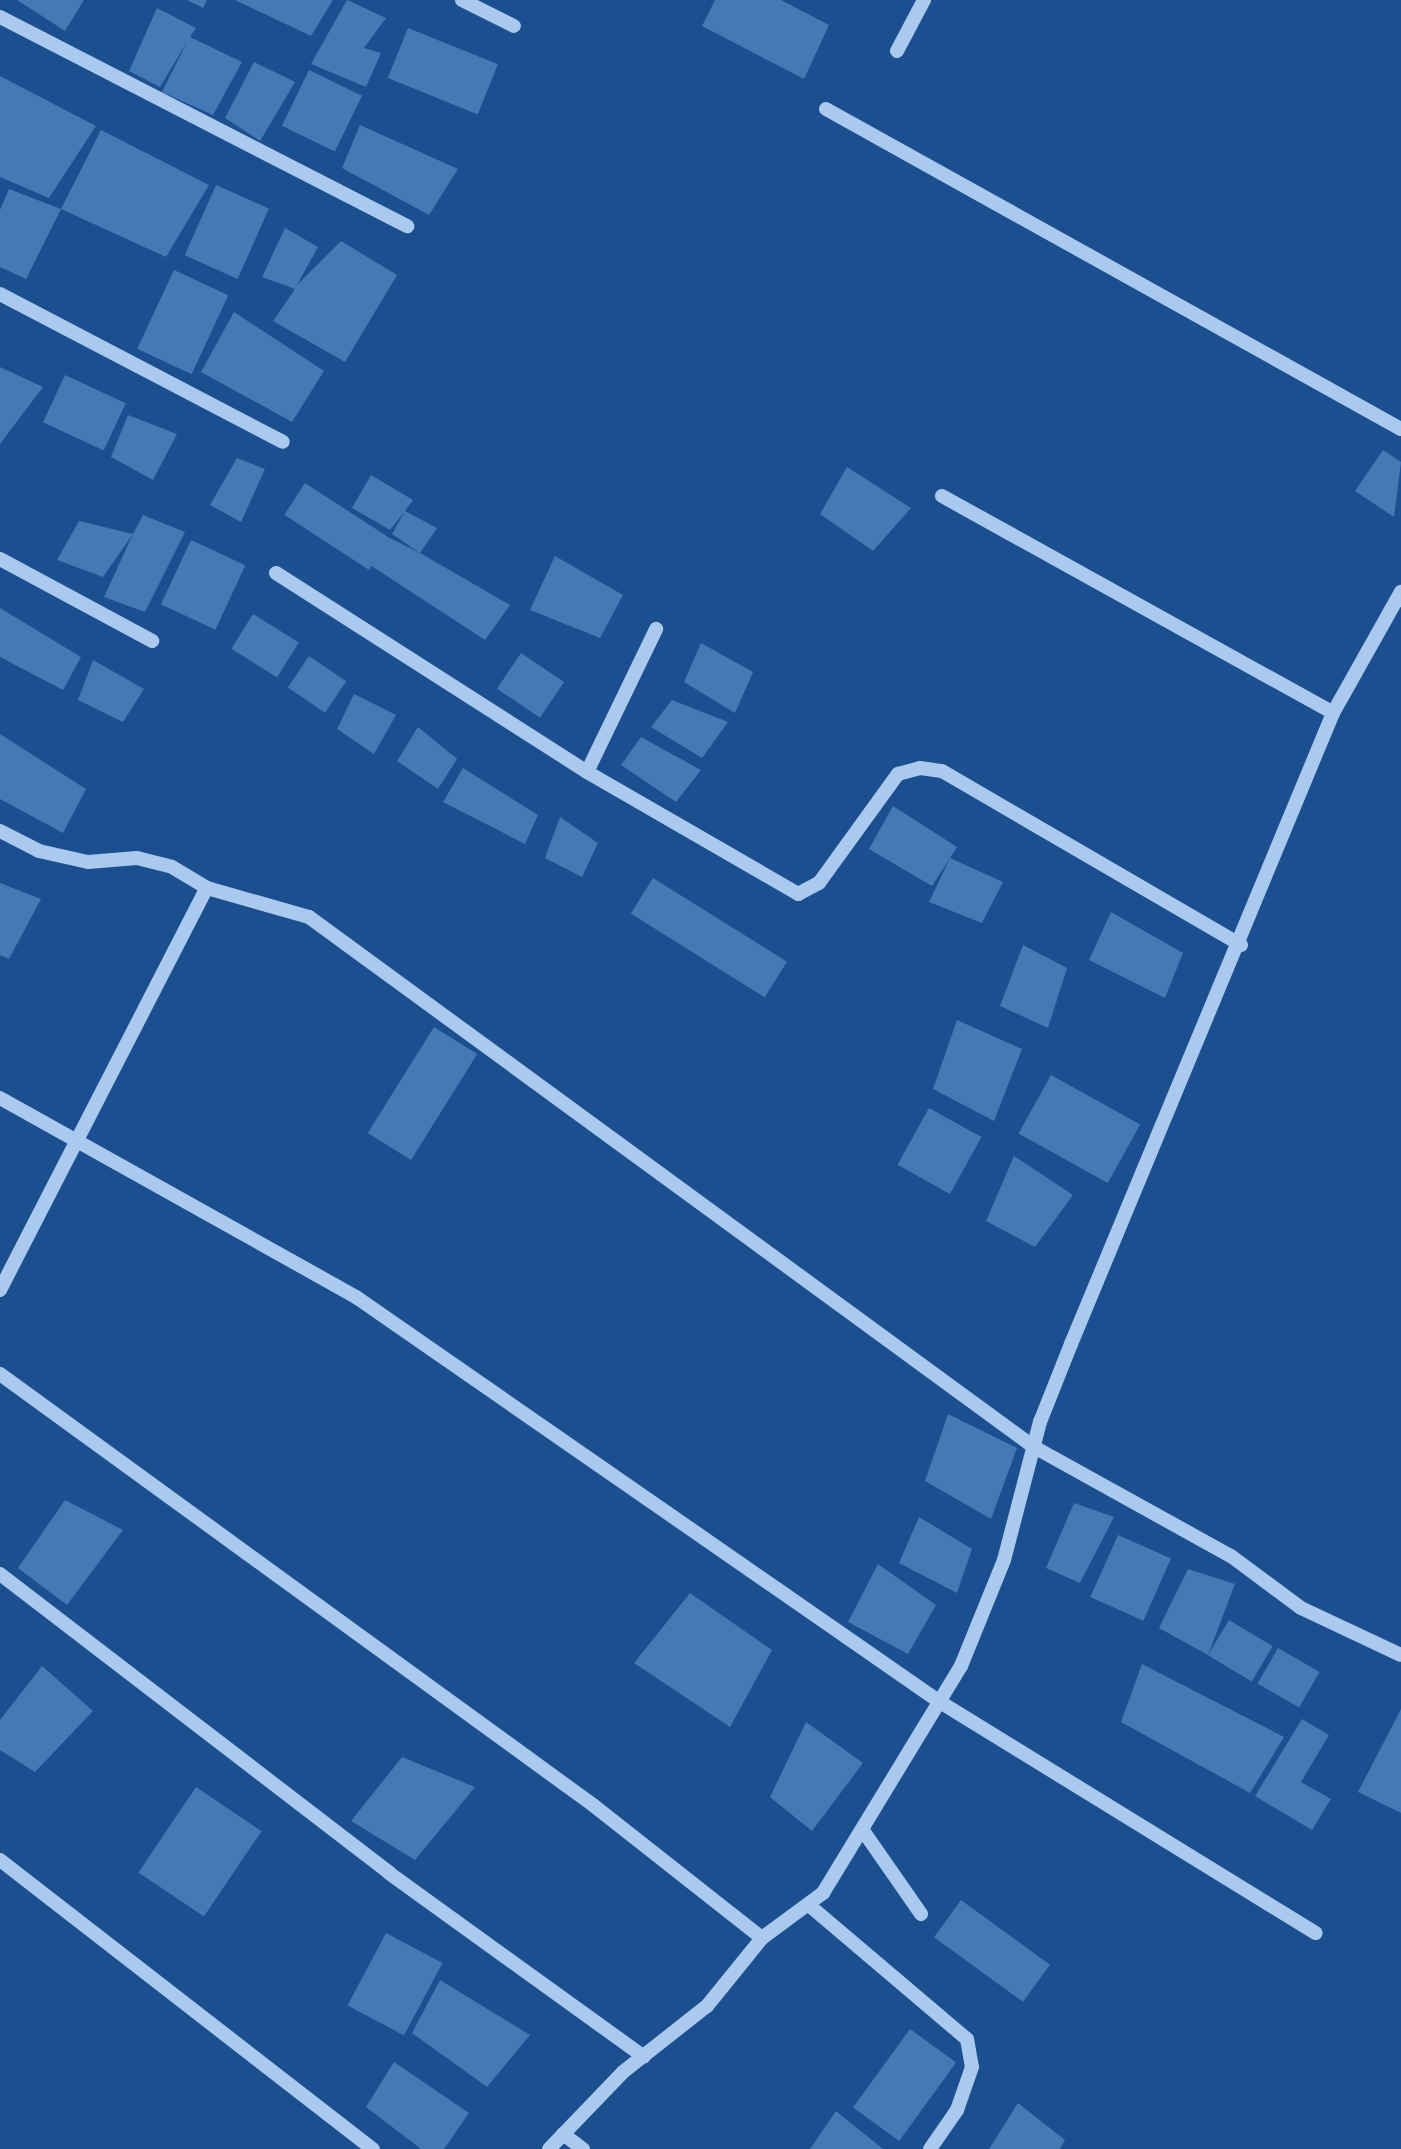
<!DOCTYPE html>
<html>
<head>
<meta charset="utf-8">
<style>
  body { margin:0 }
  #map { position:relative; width:1401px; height:2149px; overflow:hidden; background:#1b4f8f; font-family:"PT Sans",sans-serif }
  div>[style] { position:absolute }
  .building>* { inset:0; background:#4478b7; transform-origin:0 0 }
  .minor>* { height:14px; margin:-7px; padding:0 7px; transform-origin:7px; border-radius:7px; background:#a9c9ee }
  span { translate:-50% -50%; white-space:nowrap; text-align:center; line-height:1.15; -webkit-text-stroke:7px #1b4f8f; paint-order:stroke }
</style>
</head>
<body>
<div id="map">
  <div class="building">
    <i style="clip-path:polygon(17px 0,84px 0,65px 31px)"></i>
    <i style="clip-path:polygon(187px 0,207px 0,203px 8px)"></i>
    <i style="clip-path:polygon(235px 0,333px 0,311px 36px)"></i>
    <i style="clip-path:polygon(347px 0,386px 18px,364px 48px,381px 53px,366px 87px,311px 64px)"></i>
    <i style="clip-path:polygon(715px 0,781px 0,829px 25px,804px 79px,702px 26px)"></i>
    <i style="clip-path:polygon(157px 8px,196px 28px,190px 37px,242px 62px,213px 115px,162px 92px,187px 42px,160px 87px,129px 71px)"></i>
    <i style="left:408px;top:28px;width:97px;height:54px;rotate:22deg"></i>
    <i style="clip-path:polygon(254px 62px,295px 82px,260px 141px,225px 118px)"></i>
    <i style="left:309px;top:70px;width:59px;height:62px;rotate:26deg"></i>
    <i style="clip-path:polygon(0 76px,96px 126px,49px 198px,0 177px)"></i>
    <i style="clip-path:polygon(360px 125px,458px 169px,429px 215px,342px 168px)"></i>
    <i style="clip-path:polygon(101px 130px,209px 185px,166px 257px,61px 209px,26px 279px,0 267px,0 210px,9px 189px,61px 209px)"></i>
    <i style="left:216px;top:185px;width:58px;height:77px;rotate:24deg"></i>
    <i style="clip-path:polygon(285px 228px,318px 247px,297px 285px,341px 241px,397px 275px,345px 362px,273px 321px,295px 289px,262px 277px)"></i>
    <i style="left:174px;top:270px;width:60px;height:87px;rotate:25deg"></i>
    <i style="clip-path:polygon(234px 312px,324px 371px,292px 422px,201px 372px)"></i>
    <i style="clip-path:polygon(0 367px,43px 387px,0 444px)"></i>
    <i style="left:65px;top:375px;width:67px;height:52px;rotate:25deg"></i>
    <i style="clip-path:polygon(128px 415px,177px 434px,153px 480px,111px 457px)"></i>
    <i style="clip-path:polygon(1383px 450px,1401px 462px,1394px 517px,1355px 491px)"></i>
    <i style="clip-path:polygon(237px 458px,265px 469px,241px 522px,210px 505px)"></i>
    <i style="clip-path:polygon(847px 467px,911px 508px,873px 551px,820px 514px)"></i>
    <i style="clip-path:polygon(371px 475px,413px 500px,405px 511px,437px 528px,420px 553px,510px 605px,485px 640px,370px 565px,390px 538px,420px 553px,392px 534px,405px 511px,390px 530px,352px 508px)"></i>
    <i style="left:305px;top:483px;width:101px;height:38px;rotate:33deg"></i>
    <i style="clip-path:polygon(143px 515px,185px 532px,145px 612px,104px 597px,133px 534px,103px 577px,57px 560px,79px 521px,133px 534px)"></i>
    <i style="left:191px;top:540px;width:60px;height:71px;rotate:25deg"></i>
    <i style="clip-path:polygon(555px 556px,623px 595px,600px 638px,530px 610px)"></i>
    <i style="clip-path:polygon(0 608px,81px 657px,63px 690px,0 657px)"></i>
    <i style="left:253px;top:614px;width:54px;height:41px;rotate:32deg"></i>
    <i style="clip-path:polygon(701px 643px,753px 672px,735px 713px,684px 682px)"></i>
    <i style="left:521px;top:653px;width:52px;height:43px;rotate:34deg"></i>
    <i style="left:309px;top:656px;width:45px;height:38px;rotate:34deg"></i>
    <i style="clip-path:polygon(93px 660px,144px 689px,123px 722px,78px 700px)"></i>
    <i style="clip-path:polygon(354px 694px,396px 715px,374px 754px,337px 729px)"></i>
    <i style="clip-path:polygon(672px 700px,728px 722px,702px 758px,651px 727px)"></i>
    <i style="clip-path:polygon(418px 727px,457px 759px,438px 789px,397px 761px)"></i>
    <i style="clip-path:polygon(0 734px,86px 789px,63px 833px,0 799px)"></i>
    <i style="clip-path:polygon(641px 737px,701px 770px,676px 802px,621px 765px)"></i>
    <i style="clip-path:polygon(463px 768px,538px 815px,525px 844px,443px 802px)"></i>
    <i style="clip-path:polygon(893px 806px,957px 847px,950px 858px,1003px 882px,982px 923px,929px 902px,950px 858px,932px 886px,869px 849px)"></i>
    <i style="clip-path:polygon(560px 817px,598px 843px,582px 877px,545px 858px)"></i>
    <i style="left:653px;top:878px;width:158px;height:42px;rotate:32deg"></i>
    <i style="clip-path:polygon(0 883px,41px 899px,9px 959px,0 955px)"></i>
    <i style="clip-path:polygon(1111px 912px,1183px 953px,1165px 998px,1089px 960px)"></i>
    <i style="clip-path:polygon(1023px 945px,1067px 968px,1048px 1028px,1000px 1006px)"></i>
    <i style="clip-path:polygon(957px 1020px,1022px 1049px,994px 1121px,933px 1089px)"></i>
    <i style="left:434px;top:1027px;width:51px;height:125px;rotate:32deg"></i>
    <i style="left:1051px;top:1075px;width:102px;height:67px;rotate:29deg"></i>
    <i style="left:929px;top:1108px;width:60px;height:65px;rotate:29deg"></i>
    <i style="clip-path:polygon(1014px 1156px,1073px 1195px,1035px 1247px,986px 1221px)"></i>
    <i style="clip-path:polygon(948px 1414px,1017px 1448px,991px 1519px,925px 1481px)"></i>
    <i style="clip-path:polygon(65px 1500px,123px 1530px,67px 1605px,18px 1568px)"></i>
    <i style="clip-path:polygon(1074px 1503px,1114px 1517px,1080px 1583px,1046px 1568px)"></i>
    <i style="clip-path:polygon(919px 1517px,972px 1549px,957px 1593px,899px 1563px)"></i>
    <i style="left:1118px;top:1535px;width:58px;height:68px;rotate:24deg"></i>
    <i style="clip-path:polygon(878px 1564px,936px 1605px,908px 1654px,848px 1622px)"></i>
    <i style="clip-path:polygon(1188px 1569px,1235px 1584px,1208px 1655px,1159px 1628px)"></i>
    <i style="clip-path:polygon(690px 1593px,772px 1650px,730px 1727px,634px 1663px)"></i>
    <i style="left:1229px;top:1620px;width:51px;height:41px;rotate:31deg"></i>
    <i style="left:1278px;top:1648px;width:48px;height:41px;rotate:30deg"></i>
    <i style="clip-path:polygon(1142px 1664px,1284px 1737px,1250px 1793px,1121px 1722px)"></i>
    <i style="clip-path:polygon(42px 1666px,93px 1711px,35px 1772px,0 1750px,0 1720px)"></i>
    <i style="clip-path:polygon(1401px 1709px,1401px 1813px,1358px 1792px)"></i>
    <i style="clip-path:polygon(1302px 1719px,1329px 1735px,1301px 1782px,1331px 1799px,1312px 1830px,1255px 1796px)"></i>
    <i style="clip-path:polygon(806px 1722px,863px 1763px,812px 1831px,770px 1797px)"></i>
    <i style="clip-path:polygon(402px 1757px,475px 1787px,415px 1860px,351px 1821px)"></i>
    <i style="left:196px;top:1787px;width:79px;height:103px;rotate:34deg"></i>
    <i style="left:961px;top:1900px;width:110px;height:46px;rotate:36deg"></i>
    <i style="left:386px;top:1933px;width:64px;height:82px;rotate:28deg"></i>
    <i style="clip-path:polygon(440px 1980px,530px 2035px,487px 2087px,412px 2033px)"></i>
    <i style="left:910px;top:2029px;width:57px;height:97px;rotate:36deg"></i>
    <i style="clip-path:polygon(394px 2062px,469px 2113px,444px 2149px,421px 2149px,366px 2107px)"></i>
    <i style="clip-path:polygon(1018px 2103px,1065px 2140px,1060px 2149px,989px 2149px)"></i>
    <i style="clip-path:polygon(836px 2111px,883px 2149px,810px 2149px)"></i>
  </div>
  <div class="minor">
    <i style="left:462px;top:0;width:58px;rotate:26.6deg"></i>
    <i style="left:0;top:17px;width:458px;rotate:27.2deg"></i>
    <i style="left:897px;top:51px;width:58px;rotate:-62.1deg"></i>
    <i style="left:826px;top:109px;width:658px;rotate:29.1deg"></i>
    <i style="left:0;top:294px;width:319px;rotate:27.6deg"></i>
    <i style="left:942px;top:496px;width:447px;rotate:29deg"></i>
    <i style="left:0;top:559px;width:173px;rotate:28.3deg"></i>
    <i style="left:276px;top:573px;width:369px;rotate:32.6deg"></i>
    <i style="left:587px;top:772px;width:244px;rotate:30deg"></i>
    <i style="left:798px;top:894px;width:24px;rotate:-28deg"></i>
    <i style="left:819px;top:883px;width:135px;rotate:-54.1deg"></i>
    <i style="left:898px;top:774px;width:23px;rotate:-15deg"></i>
    <i style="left:920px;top:768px;width:22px;rotate:8deg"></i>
    <i style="left:942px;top:771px;width:346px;rotate:30.2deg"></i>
    <i style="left:587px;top:772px;width:159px;rotate:-64.2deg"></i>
    <i style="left:0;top:831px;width:44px;rotate:27.1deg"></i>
    <i style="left:39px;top:851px;width:50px;rotate:12.7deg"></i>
    <i style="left:88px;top:862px;width:49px;rotate:-4.7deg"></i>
    <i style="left:137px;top:858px;width:36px;rotate:14deg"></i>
    <i style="left:172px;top:867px;width:41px;rotate:31deg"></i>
    <i style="left:207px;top:888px;width:106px;rotate:15.9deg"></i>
    <i style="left:309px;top:917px;width:898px;rotate:36.17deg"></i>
    <i style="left:1034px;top:1447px;width:225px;rotate:29deg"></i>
    <i style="left:1231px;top:1556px;width:87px;rotate:36.6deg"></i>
    <i style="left:1301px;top:1608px;width:110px;rotate:25.2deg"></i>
    <i style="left:0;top:1098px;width:408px;rotate:29.2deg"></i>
    <i style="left:356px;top:1297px;width:711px;rotate:34.74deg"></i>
    <i style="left:940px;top:1702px;width:441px;rotate:31.6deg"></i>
    <i style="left:0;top:1290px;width:452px;rotate:-62.8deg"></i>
    <i style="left:0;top:1374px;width:733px;rotate:36.01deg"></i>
    <i style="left:593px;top:1805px;width:215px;rotate:38.2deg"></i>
    <i style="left:0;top:1574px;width:491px;rotate:37.5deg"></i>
    <i style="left:389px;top:1873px;width:314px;rotate:35.8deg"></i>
    <i style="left:864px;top:1832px;width:100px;rotate:55.2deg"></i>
    <i style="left:0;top:1860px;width:472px;rotate:37.8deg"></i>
    <i style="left:810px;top:1906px;width:206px;rotate:40.3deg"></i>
    <i style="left:967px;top:2039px;width:28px;rotate:80deg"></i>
    <i style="left:972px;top:2067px;width:46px;rotate:109.2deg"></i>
    <i style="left:957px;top:2110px;width:47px;rotate:124.7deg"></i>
    <i style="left:563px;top:2134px;width:25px;rotate:37deg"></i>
    <i style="left:549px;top:2149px;width:107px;rotate:-46.1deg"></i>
    <i style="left:623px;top:2072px;width:107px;rotate:-38.2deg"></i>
    <i style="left:707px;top:2006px;width:87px;rotate:-51deg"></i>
    <i style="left:762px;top:1938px;width:76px;rotate:-36.4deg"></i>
    <i style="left:823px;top:1893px;width:266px;rotate:-58.7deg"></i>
    <i style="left:961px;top:1666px;width:114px;rotate:-67.9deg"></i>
    <i style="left:1004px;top:1560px;width:143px;rotate:-75.4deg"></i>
    <i style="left:1040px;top:1422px;width:84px;rotate:-68.3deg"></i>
    <i style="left:1071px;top:1344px;width:683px;rotate:-67.45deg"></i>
    <i style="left:1333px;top:713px;width:139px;rotate:-60.7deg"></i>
  </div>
</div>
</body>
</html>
